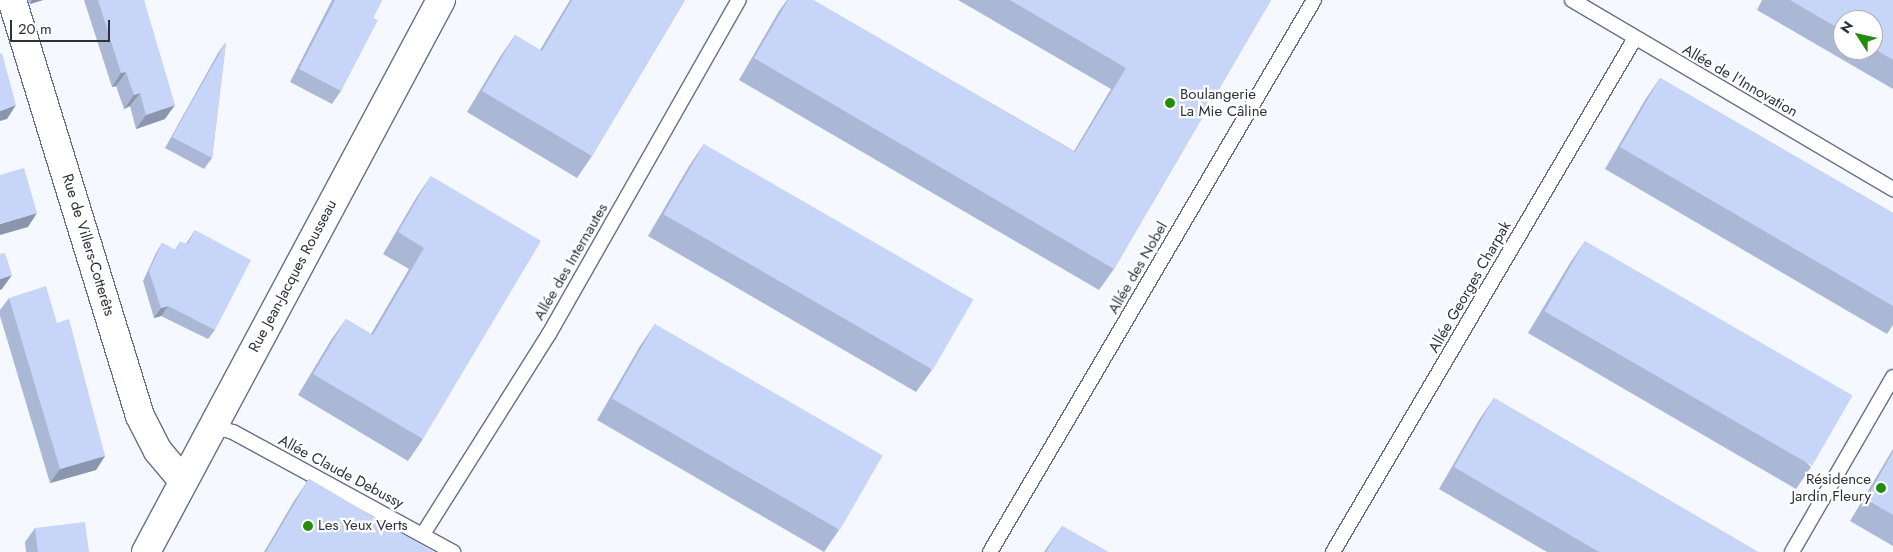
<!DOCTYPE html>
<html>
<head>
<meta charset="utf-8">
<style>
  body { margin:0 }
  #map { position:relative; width:1893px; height:552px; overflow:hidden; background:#f5f8fe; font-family:Jost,sans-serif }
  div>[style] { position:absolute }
  .roads { filter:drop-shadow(1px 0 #657088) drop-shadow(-1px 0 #657088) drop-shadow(0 1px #657088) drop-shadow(0 -1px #657088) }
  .lane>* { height:14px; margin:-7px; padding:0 7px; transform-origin:7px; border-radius:7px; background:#fff }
  .street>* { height:28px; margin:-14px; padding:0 14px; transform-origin:14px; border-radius:14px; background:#fff }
  .wall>* { inset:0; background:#abb8d5 }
  .shaded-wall>* { inset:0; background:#8b96ae }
  .building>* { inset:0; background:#c7d6f8; transform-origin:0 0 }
  .dots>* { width:14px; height:14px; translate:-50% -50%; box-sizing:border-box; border:2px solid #fff; border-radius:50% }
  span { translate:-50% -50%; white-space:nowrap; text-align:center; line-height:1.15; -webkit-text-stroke:4.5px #fff; paint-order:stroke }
  .street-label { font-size:15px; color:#2d313c }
  .poi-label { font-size:15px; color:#2d313c }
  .left { translate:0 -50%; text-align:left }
  .right { translate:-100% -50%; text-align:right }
  .north { position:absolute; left:1833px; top:10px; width:50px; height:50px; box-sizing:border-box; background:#fff; border:1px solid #abadb1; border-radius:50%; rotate:305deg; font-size:14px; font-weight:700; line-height:20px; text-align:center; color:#2d313c }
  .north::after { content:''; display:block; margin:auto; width:18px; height:22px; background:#248d0c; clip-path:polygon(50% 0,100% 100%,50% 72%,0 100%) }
  .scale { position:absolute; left:10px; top:20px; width:100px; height:22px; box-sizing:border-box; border:2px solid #2d313c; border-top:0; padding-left:6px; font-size:15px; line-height:18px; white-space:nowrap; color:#2d313c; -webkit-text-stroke:4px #fff; paint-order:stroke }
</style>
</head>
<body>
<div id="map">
  <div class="roads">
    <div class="lane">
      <i style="left:1572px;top:0;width:373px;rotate:30.5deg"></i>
      <i style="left:213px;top:426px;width:21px;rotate:17deg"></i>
      <i style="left:233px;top:432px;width:251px;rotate:28.6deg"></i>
      <i style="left:423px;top:534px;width:236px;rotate:-57.8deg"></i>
      <i style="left:549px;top:334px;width:384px;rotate:-60.4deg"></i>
      <i style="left:990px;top:552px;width:640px;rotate:-59.59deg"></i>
      <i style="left:1333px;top:552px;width:596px;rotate:-59.56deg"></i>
      <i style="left:1792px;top:552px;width:202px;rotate:-60deg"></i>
    </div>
    <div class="street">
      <i style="left:12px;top:0;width:435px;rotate:72.9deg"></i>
      <i style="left:140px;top:416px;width:39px;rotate:63deg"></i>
      <i style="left:158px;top:451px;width:39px;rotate:50deg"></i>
      <i style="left:146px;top:552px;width:626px;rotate:-61.88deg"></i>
    </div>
  </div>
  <div class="wall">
    <i style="clip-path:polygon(28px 0,43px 0,30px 4px)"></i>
    <i style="clip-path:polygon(84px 0,144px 0,165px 119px,136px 129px,130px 106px,124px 109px,116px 86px,112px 87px)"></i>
    <i style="clip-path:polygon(332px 0,382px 0,373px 18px,341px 91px,332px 104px,290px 82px)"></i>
    <i style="clip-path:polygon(570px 0,685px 0,592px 156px,577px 178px,467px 112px,500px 57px,515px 35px,540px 50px)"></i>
    <i style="clip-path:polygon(787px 0,813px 0,1074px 151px,1111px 89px,958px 0,1271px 0,1114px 269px,1099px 290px,739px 80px,779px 11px)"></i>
    <i style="clip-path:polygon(evenodd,1762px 0,1893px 0,1893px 89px,1757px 10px,1762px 0,1843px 20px,1873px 20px,1873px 50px,1843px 50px,1843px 20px)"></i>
    <i style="clip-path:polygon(226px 42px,212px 158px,204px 169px,165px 148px,218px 53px)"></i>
    <i style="clip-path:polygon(1660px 78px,1893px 213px,1893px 325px,1887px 334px,1605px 169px,1645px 100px)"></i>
    <i style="clip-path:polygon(704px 144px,932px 370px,916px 392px,648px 236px,689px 166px)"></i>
    <i style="clip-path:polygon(431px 176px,423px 439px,408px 461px,298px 395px,331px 340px,346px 319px,371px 334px,409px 269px,383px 254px,416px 198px)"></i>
    <i style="clip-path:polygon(195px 230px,215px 330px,208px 339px,161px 316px,154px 318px,143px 281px,156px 253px,162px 243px,175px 250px,180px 242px,186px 244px)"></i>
    <i style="clip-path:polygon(1585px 241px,1811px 467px,1796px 489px,1528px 333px,1570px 263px)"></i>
    <i style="clip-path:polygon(9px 298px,57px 323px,105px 456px,96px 470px,50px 483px,0 316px,0 310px)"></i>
    <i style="clip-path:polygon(655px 324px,839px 530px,824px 552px,597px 420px,640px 346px)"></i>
    <i style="clip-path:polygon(1494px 398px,1758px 552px,1547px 552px,1439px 489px,1479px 420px)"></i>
    <i style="clip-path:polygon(1893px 449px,1893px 546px,1850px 521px)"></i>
    <i style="clip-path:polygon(309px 479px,433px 552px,264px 552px,294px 501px)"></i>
    <i style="clip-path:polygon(1062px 526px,1108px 552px,1044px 552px)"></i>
    <i style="clip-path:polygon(35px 528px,89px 552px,26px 552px,25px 542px)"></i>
  </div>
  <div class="shaded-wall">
    <i style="clip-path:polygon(32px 0,43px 0,30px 4px)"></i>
    <i style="clip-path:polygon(126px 72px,116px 86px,112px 87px,121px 73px)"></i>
    <i style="clip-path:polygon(140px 93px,130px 106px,124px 109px,134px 95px)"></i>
    <i style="clip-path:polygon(16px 105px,7px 119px,0 121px,0 111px)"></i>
    <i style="clip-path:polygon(175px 105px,165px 119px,136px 129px,146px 115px)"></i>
    <i style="clip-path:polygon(37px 213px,28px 227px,0 235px,0 224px)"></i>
    <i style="clip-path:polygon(12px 275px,2px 289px,0 290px,0 279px)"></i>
    <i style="clip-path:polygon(168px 306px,161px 316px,154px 318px,161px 308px)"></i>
    <i style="clip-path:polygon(105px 456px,96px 470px,50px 483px,60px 469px)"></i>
  </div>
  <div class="building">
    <i style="clip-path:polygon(98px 0,144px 0,175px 105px,146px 115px,140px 93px,134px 95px,126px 72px,121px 73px)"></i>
    <i style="clip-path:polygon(335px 0,382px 0,373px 18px,378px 20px,341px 91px,299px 69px)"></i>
    <i style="clip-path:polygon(572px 0,685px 0,592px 156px,482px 91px,515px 35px,542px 51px)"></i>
    <i style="clip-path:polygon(788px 0,813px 0,1075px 152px,1126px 68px,1010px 0,1271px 0,1114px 269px,754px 58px)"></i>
    <i style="clip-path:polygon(1790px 0,1893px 0,1893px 60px,1873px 48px,1873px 20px,1843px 20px,1843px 31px)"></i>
    <i style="clip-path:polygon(226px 42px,212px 158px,172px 137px)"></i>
    <i style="clip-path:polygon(2px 53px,16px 105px,0 111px,0 54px)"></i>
    <i style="clip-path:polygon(1660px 78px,1893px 213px,1893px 306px,1620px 147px)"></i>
    <i style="left:704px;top:144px;width:311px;height:81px;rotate:30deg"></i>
    <i style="clip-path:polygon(24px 168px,37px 213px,0 224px,0 175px)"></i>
    <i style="clip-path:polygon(431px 176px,541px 241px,423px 439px,313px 374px,346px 319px,373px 335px,424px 248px,398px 232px)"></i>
    <i style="clip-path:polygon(195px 230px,251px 260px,215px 330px,168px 306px,161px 308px,149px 271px,162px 243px,176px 250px,180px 242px,188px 244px)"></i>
    <i style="left:1585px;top:241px;width:309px;height:81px;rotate:30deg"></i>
    <i style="clip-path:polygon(5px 253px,12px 275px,0 279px,0 254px)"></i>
    <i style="clip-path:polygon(46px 286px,57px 323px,69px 319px,105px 456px,60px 469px,9px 298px)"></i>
    <i style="left:655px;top:324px;width:263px;height:86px;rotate:30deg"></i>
    <i style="clip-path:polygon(1494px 398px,1758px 552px,1599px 552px,1454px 467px)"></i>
    <i style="clip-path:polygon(1893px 452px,1893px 515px,1866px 499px)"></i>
    <i style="clip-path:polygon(309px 479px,433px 552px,266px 552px)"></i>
    <i style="clip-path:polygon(85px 522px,89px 552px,38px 552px,35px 528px)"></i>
    <i style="clip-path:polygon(1062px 526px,1108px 552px,1046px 552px)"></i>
  </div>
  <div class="dots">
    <i style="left:1170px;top:103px;background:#248d0c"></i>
    <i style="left:1881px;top:488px;background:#248d0c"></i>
    <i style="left:308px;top:526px;background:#248d0c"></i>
  </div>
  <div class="street-label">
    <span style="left:1740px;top:81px;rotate:30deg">Allée de l'Innovation</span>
    <span style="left:88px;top:245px;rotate:73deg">Rue de Villers-Cotterêts</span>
    <span style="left:571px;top:262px;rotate:-60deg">Allée des Internautes</span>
    <span style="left:1138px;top:268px;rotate:-60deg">Allée des Nobel</span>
    <span style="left:293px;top:276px;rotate:-62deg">Rue Jean-Jacques Rousseau</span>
    <span style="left:1470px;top:287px;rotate:-60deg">Allée Georges Charpak</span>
    <span style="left:341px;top:472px;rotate:28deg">Allée Claude Debussy</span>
  </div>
  <div class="poi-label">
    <span class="left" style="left:1180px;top:103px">Boulangerie<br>La Mie Câline</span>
    <span class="right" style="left:1871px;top:488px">Résidence<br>Jardin Fleury</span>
    <span class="left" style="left:318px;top:526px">Les Yeux Verts</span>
  </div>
  <div class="north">N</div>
  <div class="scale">20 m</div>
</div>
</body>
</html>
